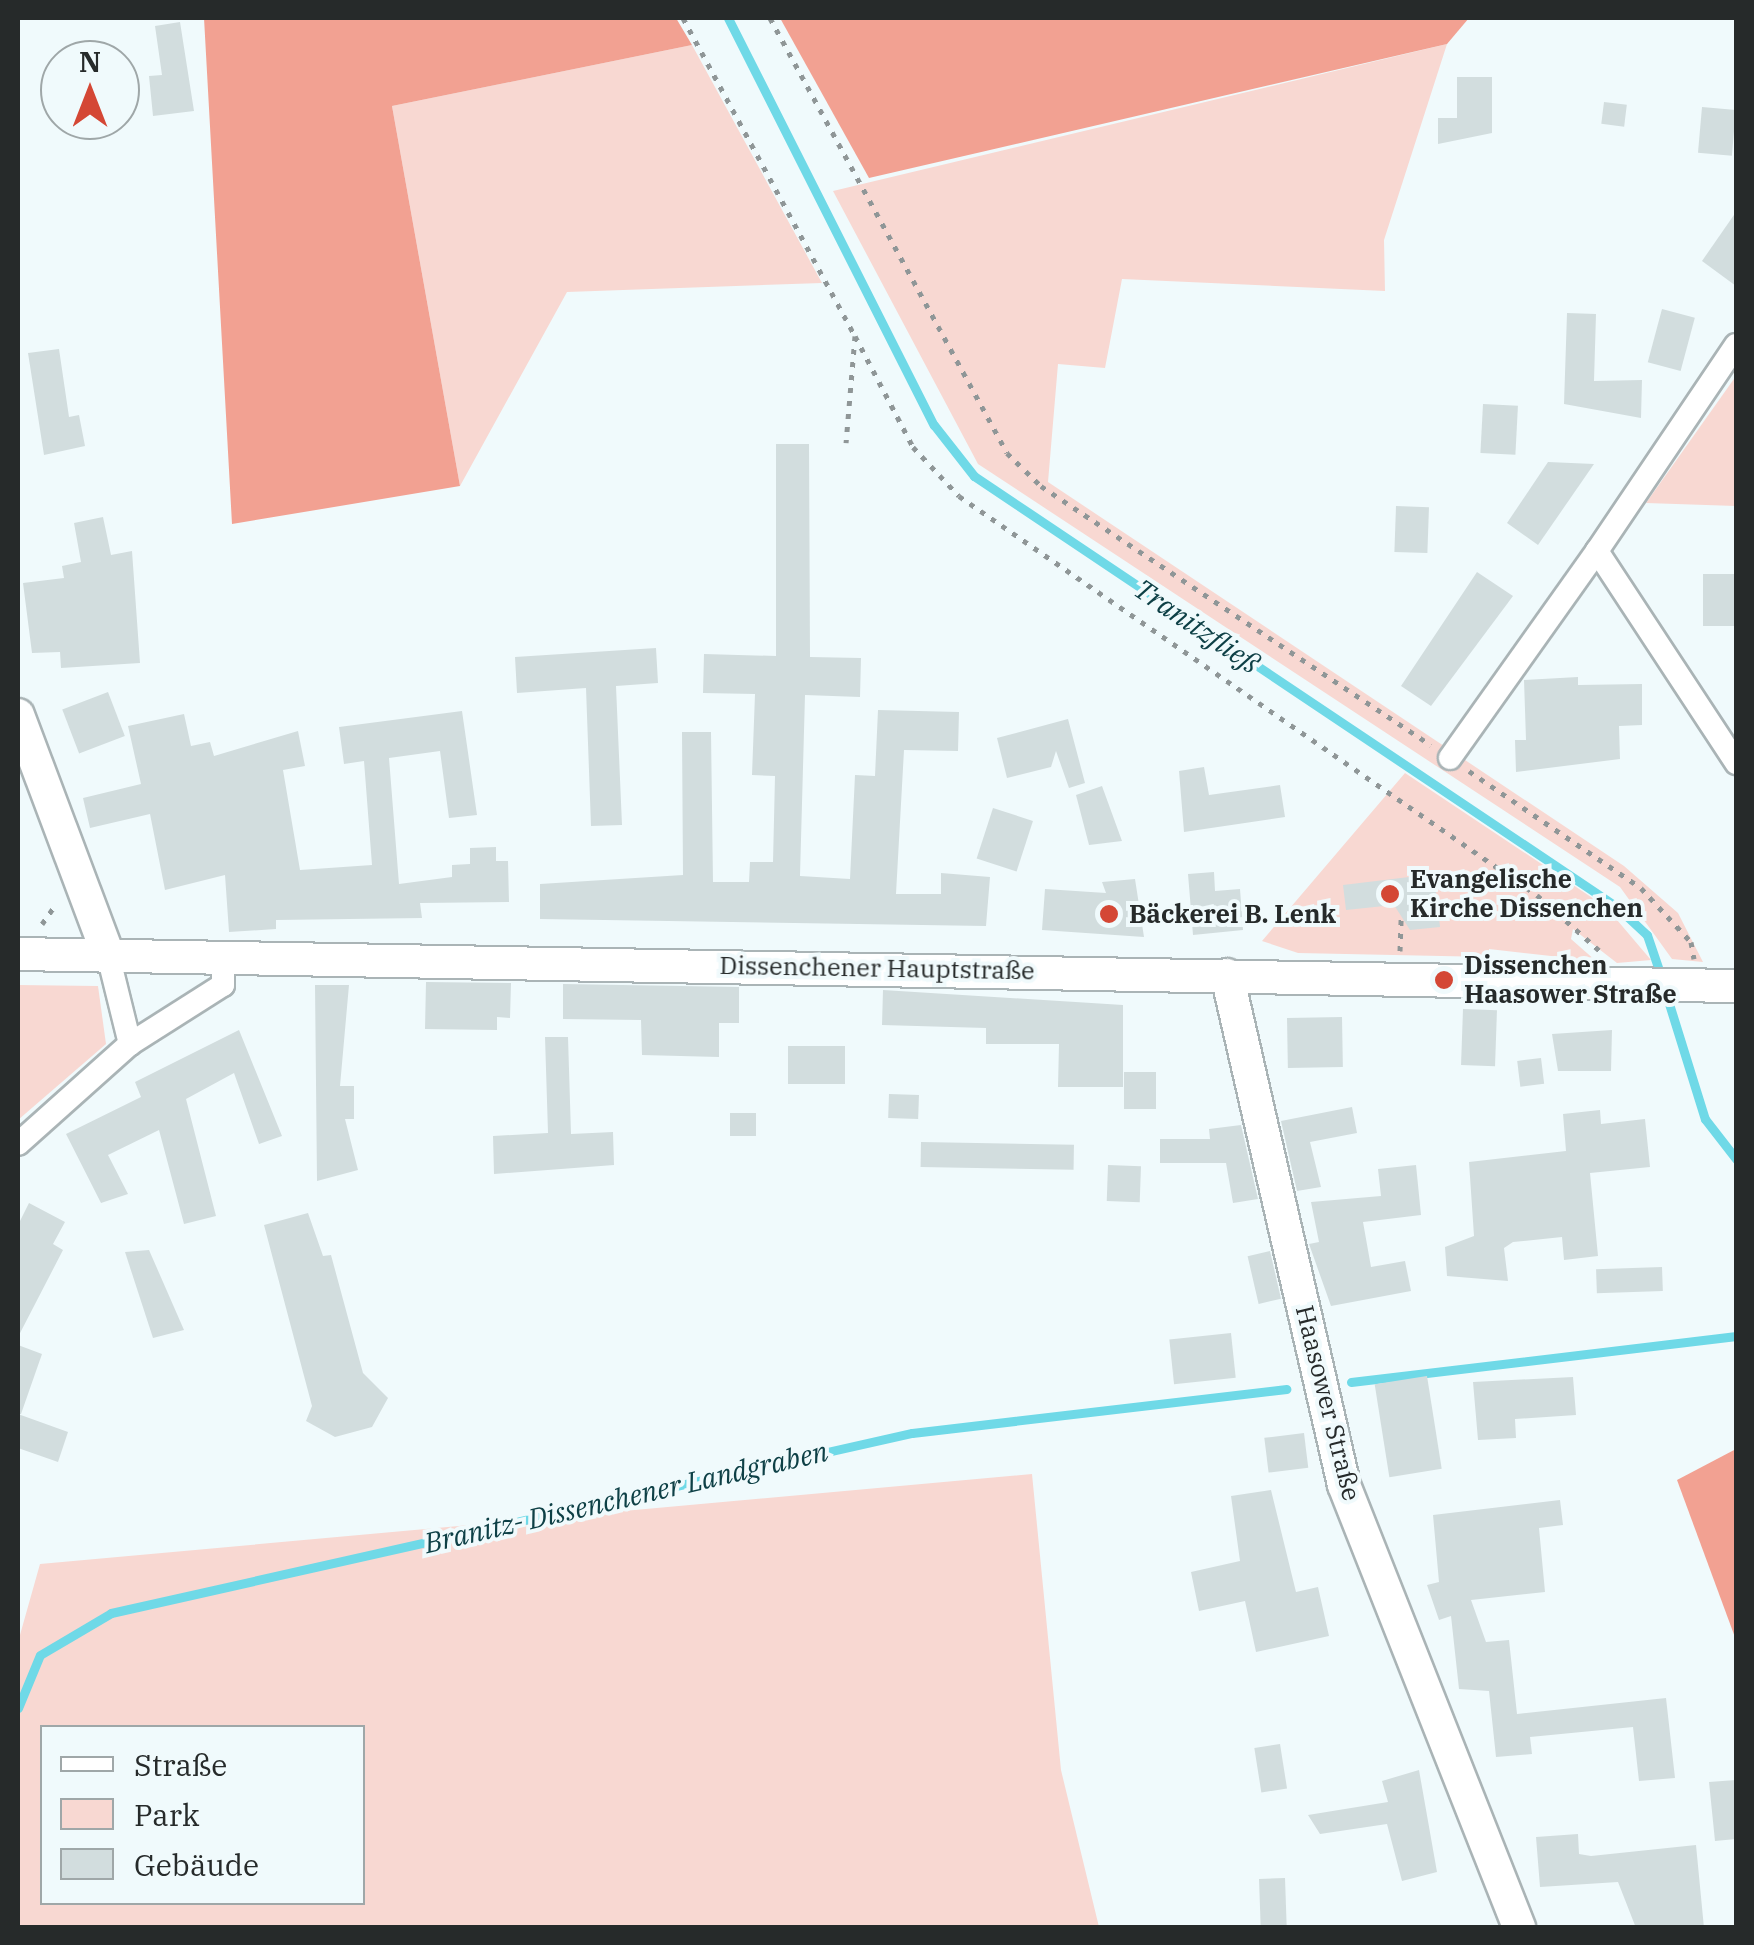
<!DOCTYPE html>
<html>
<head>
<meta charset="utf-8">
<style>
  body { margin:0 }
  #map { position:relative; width:1754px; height:1945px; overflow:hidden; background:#f0fafc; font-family:"IBM Plex Serif",serif }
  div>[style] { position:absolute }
  .green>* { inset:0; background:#f8d8d2 }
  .forest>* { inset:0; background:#f2a192 }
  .stream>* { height:9px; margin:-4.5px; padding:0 4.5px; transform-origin:4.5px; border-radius:4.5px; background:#6fd9e7 }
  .building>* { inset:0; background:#d2ddde; transform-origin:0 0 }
  .path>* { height:5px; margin-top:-2.5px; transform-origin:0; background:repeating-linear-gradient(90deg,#8f9697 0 5px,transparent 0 13px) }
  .roads { filter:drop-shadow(2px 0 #aab4b6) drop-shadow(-2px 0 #aab4b6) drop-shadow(0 2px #aab4b6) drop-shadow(0 -2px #aab4b6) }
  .street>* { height:22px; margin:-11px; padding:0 11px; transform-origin:11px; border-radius:11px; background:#fff }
  .secondary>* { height:32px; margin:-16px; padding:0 16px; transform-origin:16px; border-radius:16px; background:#fff }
  .dots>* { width:28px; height:28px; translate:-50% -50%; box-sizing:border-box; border:5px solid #f0fafc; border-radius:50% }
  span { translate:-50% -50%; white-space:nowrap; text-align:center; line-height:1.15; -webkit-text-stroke:8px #f0fafc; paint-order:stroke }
  .poi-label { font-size:25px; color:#262a2a; font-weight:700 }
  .left { translate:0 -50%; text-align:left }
  .street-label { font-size:25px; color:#262a2a }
  .water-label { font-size:28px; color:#0e4046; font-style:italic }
  .frame { position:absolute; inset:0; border:20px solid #262a2a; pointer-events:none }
  .legend { position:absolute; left:40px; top:1725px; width:325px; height:180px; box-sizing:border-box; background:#f0fafc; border:2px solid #9fa7a8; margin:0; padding:12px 18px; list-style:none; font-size:30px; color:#262a2a }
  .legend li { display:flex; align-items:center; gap:20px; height:50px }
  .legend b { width:50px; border:2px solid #9fa7a8 }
  .north { position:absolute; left:40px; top:40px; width:100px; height:100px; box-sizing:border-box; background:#f0fafc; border:2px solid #9fa7a8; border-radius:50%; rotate:0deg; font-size:28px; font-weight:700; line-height:40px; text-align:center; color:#262a2a }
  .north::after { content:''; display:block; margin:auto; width:35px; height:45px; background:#d44735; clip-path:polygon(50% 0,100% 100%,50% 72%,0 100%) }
</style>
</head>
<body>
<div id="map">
  <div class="green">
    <i style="clip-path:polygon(1447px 44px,1384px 240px,1385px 291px,1122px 279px,1105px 368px,1058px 364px,1048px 482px,1624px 866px,1678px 913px,1703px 962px,1672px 959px,1620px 887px,978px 464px,833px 191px)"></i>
    <i style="clip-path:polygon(692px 45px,822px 283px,567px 292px,460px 486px,392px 106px)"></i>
    <i style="clip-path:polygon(1736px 376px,1736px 506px,1646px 503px)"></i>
    <i style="clip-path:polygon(1405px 773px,1606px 907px,1651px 960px,1617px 963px,1573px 929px,1571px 939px,1596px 961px,1489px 949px,1489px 957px,1298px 953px,1262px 941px)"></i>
    <i style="clip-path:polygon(18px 985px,98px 986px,106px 1044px,18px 1120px)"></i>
    <i style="clip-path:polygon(evenodd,1032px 1474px,1061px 1770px,1099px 1927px,18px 1927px,18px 1642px,40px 1564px,1032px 1474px,42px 1728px,362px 1728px,362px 1902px,42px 1902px,42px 1728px)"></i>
  </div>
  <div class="forest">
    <i style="clip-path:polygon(204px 18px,676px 18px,692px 45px,392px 106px,460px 486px,232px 524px)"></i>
    <i style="clip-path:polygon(780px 18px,1469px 18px,1447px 44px,869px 178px)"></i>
    <i style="clip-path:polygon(1736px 1449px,1736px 1640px,1677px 1480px)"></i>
  </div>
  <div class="stream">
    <i style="left:728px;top:18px;width:456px;rotate:63.2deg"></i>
    <i style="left:934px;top:425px;width:65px;rotate:51.9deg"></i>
    <i style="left:974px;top:476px;width:774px;rotate:33.83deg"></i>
    <i style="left:1617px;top:907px;width:41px;rotate:43deg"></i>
    <i style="left:1647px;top:935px;width:46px;rotate:71.2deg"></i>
    <i style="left:1666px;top:994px;width:131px;rotate:72.7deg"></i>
    <i style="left:1705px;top:1119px;width:51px;rotate:52.2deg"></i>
    <i style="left:1351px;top:1382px;width:388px;rotate:-6.8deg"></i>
    <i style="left:18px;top:1708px;width:57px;rotate:-67.5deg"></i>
    <i style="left:40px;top:1655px;width:82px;rotate:-30.6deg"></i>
    <i style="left:111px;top:1613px;width:821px;rotate:-12.67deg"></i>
    <i style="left:912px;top:1433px;width:377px;rotate:-6.7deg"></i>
  </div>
  <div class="building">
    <i style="clip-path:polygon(180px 22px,194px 111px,153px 116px,149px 76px,162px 75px,155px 26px)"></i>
    <i style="clip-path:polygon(1457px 77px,1492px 77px,1492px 133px,1438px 144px,1438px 118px,1457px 118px)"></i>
    <i style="left:1604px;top:102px;width:23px;height:22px;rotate:7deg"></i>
    <i style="left:1702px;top:107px;width:34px;height:46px;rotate:5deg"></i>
    <i style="clip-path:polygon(1736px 212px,1736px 286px,1702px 261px)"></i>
    <i style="left:1662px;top:309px;width:34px;height:55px;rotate:15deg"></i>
    <i style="clip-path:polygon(1567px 313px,1596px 314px,1594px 381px,1642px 380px,1641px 418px,1564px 404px)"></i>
    <i style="clip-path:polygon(59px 349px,69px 417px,79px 415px,85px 446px,44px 455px,28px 353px)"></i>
    <i style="left:1483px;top:404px;width:35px;height:49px;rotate:3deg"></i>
    <i style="clip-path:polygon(776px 444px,809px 444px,810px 657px,861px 658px,860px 697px,805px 695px,800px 876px,850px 879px,855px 775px,875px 776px,878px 710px,959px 712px,958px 751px,904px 750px,896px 894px,941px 894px,941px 873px,990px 877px,986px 926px,540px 919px,540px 884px,683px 875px,682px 732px,711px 732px,713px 882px,749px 882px,750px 862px,773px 862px,775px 776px,752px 775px,755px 694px,703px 693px,704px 654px,776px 656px)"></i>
    <i style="clip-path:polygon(1548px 462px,1594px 464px,1538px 545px,1507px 523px)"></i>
    <i style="left:1396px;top:506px;width:33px;height:46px;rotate:2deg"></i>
    <i style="clip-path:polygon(103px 517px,111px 555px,132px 551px,140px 663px,61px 668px,60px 652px,32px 653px,23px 583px,64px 578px,62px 566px,81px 562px,74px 523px)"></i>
    <i style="clip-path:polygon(1477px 572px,1513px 596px,1431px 706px,1401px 686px)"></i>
    <i style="left:1703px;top:574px;width:33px;height:52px"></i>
    <i style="clip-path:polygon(656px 648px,658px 683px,616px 686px,622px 825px,591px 826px,586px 688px,517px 693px,515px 657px)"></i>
    <i style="clip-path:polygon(1578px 677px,1578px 685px,1642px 684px,1642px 725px,1619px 726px,1620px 759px,1516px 772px,1515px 740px,1526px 740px,1524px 680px)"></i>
    <i style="left:108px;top:692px;width:47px;height:49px;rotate:69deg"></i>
    <i style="clip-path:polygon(462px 711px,477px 815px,449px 818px,440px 751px,389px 758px,399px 884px,452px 877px,452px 865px,470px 864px,470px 848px,496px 847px,496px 861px,508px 861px,509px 902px,420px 903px,422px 918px,276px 920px,276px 929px,229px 932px,225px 875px,165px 890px,150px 814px,90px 828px,83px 798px,141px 784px,128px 726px,184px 714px,191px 746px,210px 742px,214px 756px,298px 731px,305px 766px,283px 770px,300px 870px,372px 865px,364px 761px,344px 764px,339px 727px)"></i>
    <i style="clip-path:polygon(1068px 719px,1085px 783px,1069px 788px,1056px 751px,1051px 767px,1007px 778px,997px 738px)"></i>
    <i style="clip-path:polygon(1204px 767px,1209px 795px,1280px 785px,1285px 817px,1184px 832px,1179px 771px)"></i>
    <i style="clip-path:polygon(1102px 786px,1122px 841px,1089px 845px,1076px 795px)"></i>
    <i style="left:993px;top:808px;width:42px;height:53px;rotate:18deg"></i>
    <i style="clip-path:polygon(1214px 872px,1215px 891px,1240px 889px,1243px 930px,1193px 935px,1188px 874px)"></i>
    <i style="clip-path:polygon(1434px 874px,1440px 927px,1410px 930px,1394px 905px,1346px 910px,1343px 885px)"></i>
    <i style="clip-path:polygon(1135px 879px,1144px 937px,1042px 930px,1045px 889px,1106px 893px,1102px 882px)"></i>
    <i style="clip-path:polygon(426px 982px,511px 983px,510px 1018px,497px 1017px,497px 1030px,425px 1029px)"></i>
    <i style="clip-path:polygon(563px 984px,739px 987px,739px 1023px,719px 1023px,719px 1057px,642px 1055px,641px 1020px,563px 1019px)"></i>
    <i style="clip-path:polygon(315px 985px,349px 985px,340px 1086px,354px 1086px,354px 1119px,345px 1119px,358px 1170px,317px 1181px)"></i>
    <i style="clip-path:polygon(883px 990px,1123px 1005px,1123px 1087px,1058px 1087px,1059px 1044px,986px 1044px,986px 1028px,882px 1025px)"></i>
    <i style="left:1463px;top:1009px;width:34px;height:56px;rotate:2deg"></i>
    <i style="left:1342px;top:1017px;width:50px;height:55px;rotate:89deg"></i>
    <i style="clip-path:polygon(239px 1030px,282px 1136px,259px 1144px,234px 1073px,186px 1099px,216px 1216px,184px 1224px,159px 1130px,108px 1155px,128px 1194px,101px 1203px,66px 1134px,141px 1097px,135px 1082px)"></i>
    <i style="clip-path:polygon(1612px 1030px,1611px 1071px,1558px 1071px,1552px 1034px)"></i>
    <i style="clip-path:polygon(545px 1037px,568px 1037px,571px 1134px,613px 1132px,614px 1165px,494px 1174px,493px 1136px,548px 1133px)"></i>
    <i style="left:788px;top:1046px;width:57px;height:38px"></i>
    <i style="left:1541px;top:1058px;width:26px;height:24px;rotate:83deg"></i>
    <i style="left:1124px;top:1072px;width:32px;height:37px"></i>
    <i style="left:889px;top:1094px;width:30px;height:24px;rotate:2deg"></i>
    <i style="clip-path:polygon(1352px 1107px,1357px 1133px,1310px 1142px,1321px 1187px,1297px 1191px,1281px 1121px)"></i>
    <i style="clip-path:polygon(1600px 1110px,1601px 1124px,1645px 1119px,1650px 1167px,1590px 1173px,1598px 1256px,1564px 1260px,1562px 1237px,1513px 1242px,1504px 1248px,1508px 1281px,1447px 1276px,1445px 1247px,1474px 1236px,1469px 1162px,1566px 1151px,1563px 1114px)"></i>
    <i style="left:756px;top:1113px;width:23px;height:26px;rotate:90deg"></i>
    <i style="clip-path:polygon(1241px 1125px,1258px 1199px,1233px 1203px,1226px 1163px,1160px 1163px,1160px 1139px,1210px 1139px,1209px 1129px)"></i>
    <i style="left:921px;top:1142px;width:153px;height:25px;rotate:1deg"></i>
    <i style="left:1108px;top:1165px;width:33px;height:36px;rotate:2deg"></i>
    <i style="clip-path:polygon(1416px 1165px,1421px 1215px,1363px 1222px,1371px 1267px,1405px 1261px,1411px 1291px,1331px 1306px,1309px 1244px,1319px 1242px,1311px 1202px,1381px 1196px,1378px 1169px)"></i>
    <i style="clip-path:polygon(29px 1203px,65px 1222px,53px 1244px,63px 1250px,18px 1337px,18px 1225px)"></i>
    <i style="clip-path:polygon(308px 1213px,323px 1256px,331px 1255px,363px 1373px,388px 1398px,372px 1427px,335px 1437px,306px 1421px,312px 1406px,264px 1225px)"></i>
    <i style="clip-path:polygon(149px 1250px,184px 1330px,153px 1338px,125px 1252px)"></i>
    <i style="left:1270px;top:1251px;width:49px;height:23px;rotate:77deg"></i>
    <i style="left:1662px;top:1267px;width:24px;height:66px;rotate:88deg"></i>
    <i style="left:1231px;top:1333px;width:45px;height:62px;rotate:84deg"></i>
    <i style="clip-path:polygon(18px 1345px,42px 1354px,21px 1414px,18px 1414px)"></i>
    <i style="left:1427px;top:1376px;width:94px;height:53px;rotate:81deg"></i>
    <i style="clip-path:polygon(1573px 1377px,1576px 1415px,1515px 1419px,1516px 1438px,1478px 1440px,1473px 1382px)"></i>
    <i style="clip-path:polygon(18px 1414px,68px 1432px,58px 1462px,18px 1448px)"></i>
    <i style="left:1304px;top:1433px;width:35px;height:40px;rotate:83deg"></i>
    <i style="clip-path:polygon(1271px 1490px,1296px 1592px,1318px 1587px,1329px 1636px,1256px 1652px,1245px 1601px,1199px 1611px,1191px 1572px,1240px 1561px,1231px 1496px)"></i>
    <i style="clip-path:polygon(1560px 1500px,1563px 1525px,1539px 1528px,1545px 1592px,1471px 1600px,1486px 1642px,1509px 1640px,1517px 1714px,1666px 1698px,1675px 1778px,1639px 1781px,1633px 1727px,1530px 1737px,1532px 1754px,1496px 1757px,1489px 1691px,1459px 1689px,1451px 1616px,1439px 1620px,1427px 1585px,1439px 1582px,1433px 1515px)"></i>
    <i style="left:1280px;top:1744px;width:45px;height:26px;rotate:81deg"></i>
    <i style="clip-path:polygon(1419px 1770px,1437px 1872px,1402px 1881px,1387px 1824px,1320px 1834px,1308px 1815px,1388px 1802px,1382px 1781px)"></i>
    <i style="clip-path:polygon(1736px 1780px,1736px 1839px,1715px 1841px,1709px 1782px)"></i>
    <i style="clip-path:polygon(1578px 1834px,1579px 1854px,1591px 1856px,1696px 1845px,1704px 1928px,1636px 1928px,1618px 1882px,1540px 1887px,1536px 1837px)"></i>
    <i style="left:1285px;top:1878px;width:50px;height:26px;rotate:88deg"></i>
  </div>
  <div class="path">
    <i style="left:683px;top:18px;width:362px;rotate:61.6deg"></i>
    <i style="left:855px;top:336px;width:107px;rotate:94.8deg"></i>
    <i style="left:770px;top:18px;width:495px;rotate:61.4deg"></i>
    <i style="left:1007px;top:453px;width:47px;rotate:44.1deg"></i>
    <i style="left:1041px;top:486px;width:468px;rotate:33.6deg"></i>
    <i style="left:855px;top:336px;width:125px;rotate:62.4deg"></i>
    <i style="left:913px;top:447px;width:67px;rotate:46.8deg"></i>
    <i style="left:959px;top:496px;width:702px;rotate:34.62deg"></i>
    <i style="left:1537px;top:895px;width:86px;rotate:41.7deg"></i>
    <i style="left:1469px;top:771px;width:208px;rotate:34.2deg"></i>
    <i style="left:1641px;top:888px;width:74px;rotate:47.2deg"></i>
    <i style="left:1691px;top:942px;width:17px;rotate:80deg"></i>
    <i style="left:42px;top:924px;width:24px;rotate:-55deg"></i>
    <i style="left:1400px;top:951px;width:35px;rotate:-88deg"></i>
  </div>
  <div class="roads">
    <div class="street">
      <i style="left:1736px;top:345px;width:249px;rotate:124deg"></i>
      <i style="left:1597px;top:551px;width:254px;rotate:56.7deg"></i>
      <i style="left:1450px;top:758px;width:254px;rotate:-54.6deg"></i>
      <i style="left:108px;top:955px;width:92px;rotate:76.1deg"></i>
      <i style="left:18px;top:1144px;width:150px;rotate:-41.8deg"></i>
      <i style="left:130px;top:1044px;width:110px;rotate:-32.4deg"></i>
      <i style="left:223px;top:985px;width:30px;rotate:-90deg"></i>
    </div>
    <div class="secondary">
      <i style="left:18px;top:715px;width:256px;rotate:69.4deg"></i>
      <i style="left:18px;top:954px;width:1718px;rotate:1.07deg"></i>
      <i style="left:1227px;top:975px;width:523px;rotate:77.08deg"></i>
      <i style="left:1344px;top:1485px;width:476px;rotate:68.4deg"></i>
    </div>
  </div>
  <div class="dots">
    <i style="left:1390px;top:894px;background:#d44735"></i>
    <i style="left:1109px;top:914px;background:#d44735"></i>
    <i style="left:1444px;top:980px;background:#d44735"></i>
  </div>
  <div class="poi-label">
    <span class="left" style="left:1410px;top:894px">Evangelische<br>Kirche Dissenchen</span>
    <span class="left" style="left:1129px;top:914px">Bäckerei B. Lenk</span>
    <span class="left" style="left:1464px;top:980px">Dissenchen<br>Haasower Straße</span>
  </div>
  <div class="street-label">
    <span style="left:877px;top:968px;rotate:1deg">Dissenchener Hauptstraße</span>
    <span style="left:1328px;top:1403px;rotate:76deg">Haasower Straße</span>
  </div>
  <div class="water-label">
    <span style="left:1197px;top:626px;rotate:34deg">Tranitzfließ</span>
    <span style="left:626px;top:1497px;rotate:-13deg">Branitz- Dissenchener Landgraben</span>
  </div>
  <div class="frame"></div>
  <ul class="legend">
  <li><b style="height:12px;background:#fff"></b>Straße</li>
  <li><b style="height:28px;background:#f8d8d2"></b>Park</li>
  <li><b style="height:28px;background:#d2ddde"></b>Gebäude</li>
  </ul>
  <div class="north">N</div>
</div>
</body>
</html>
